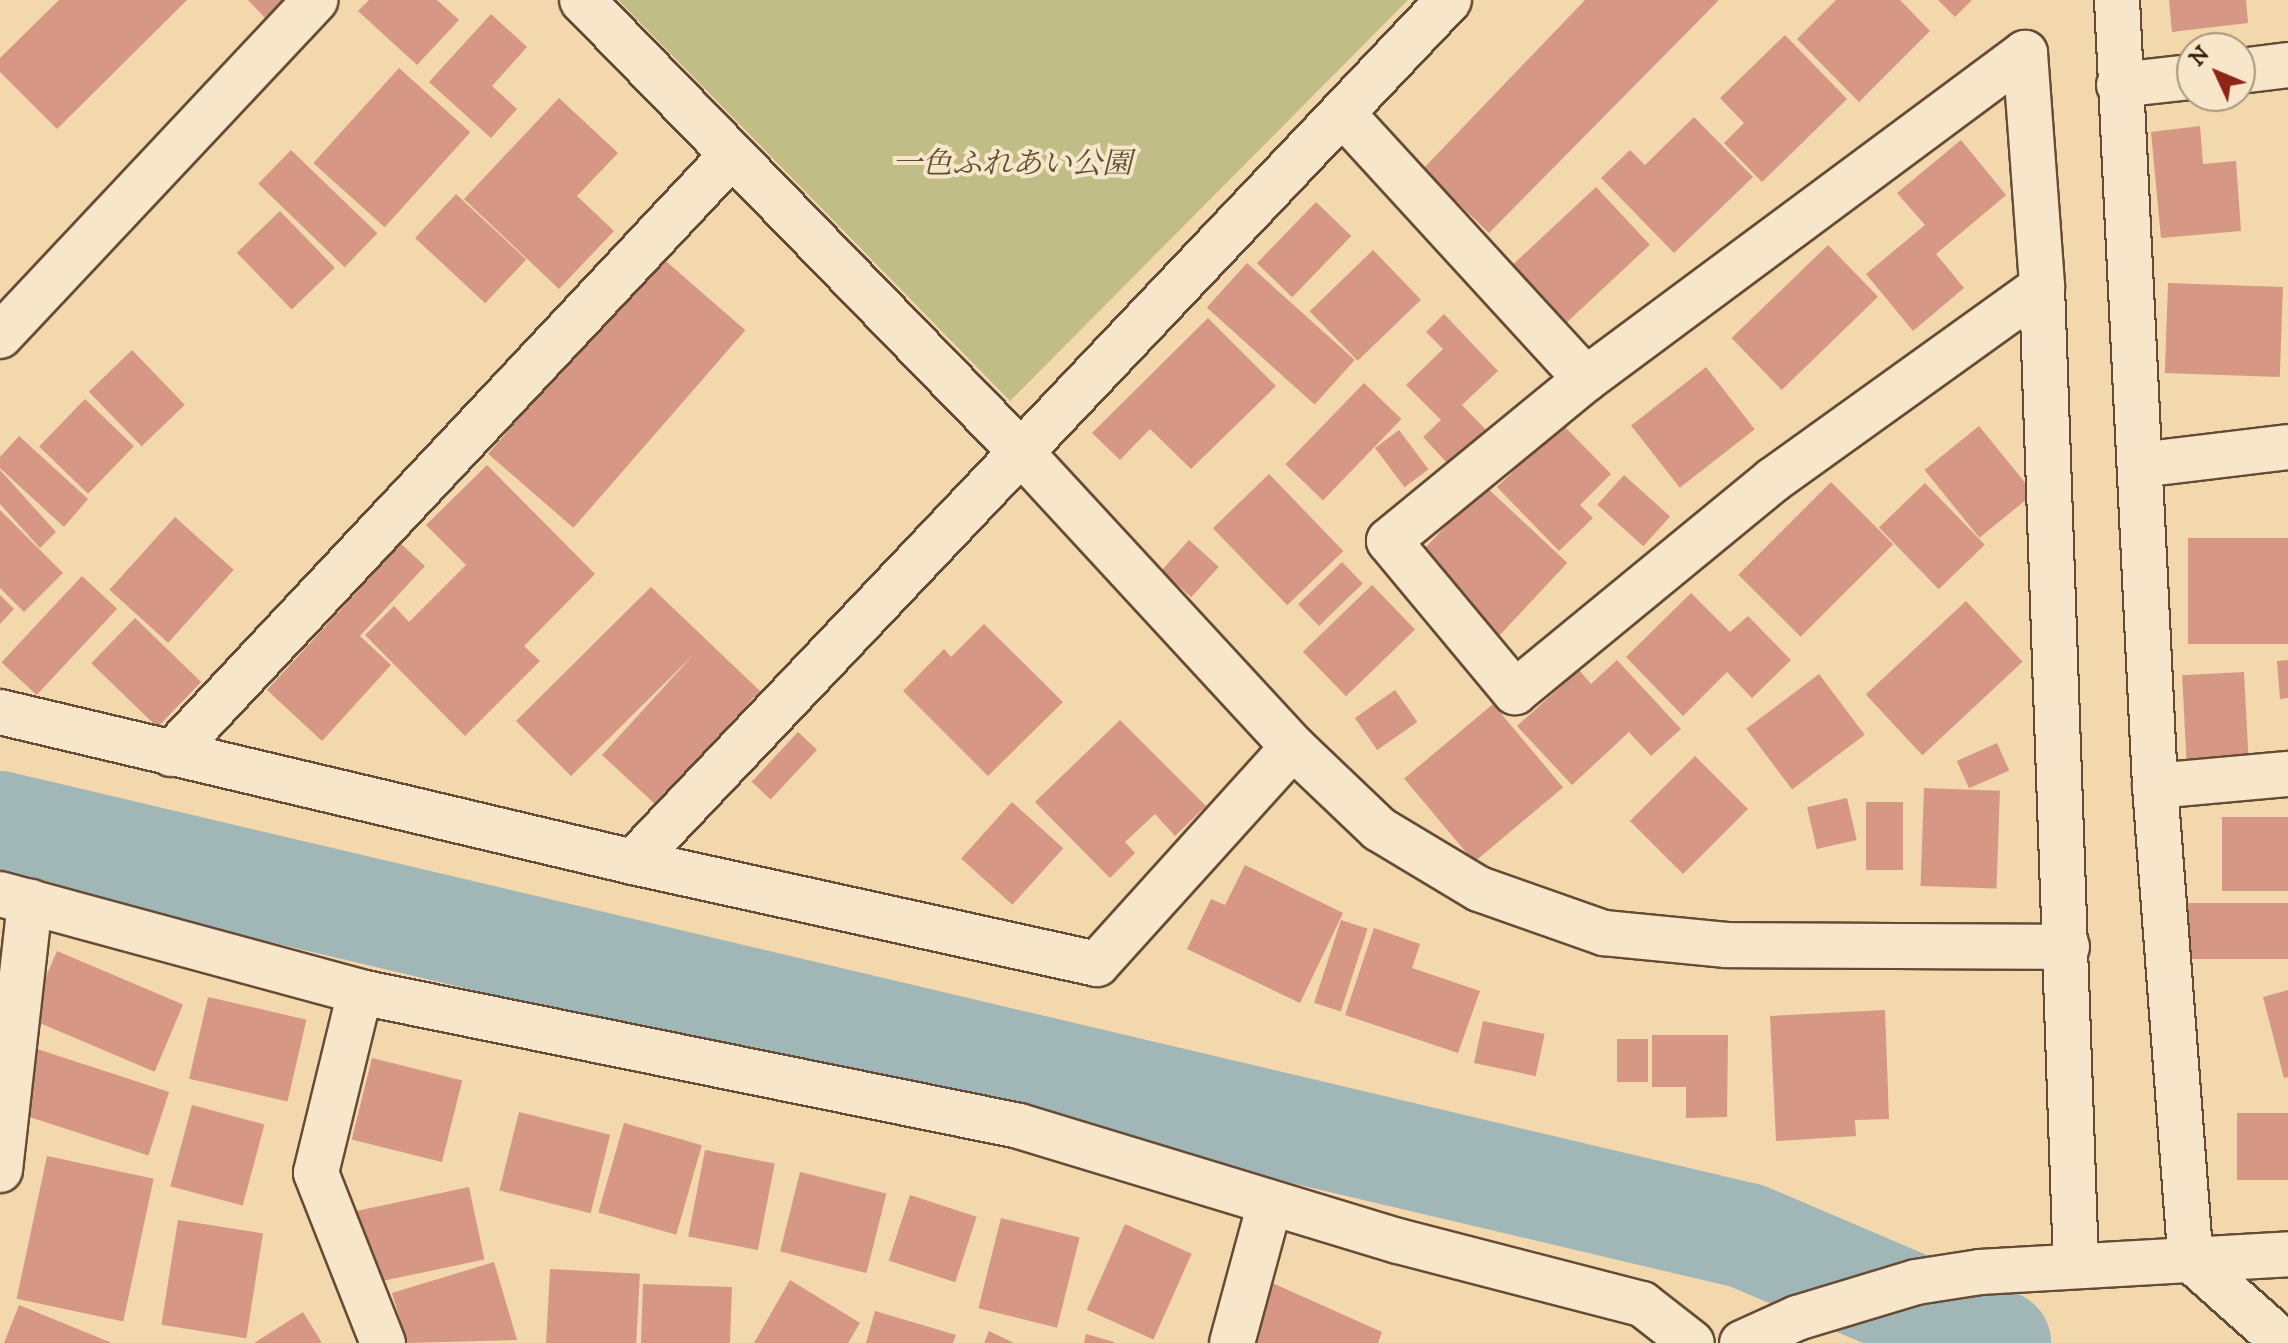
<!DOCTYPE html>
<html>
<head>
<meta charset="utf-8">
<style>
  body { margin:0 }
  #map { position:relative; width:2288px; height:1343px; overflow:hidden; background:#f2d8ac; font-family:"IM FELL DW Pica","Noto Serif JP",serif }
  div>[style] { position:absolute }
  .green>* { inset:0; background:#c0bd86 }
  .river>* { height:106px; margin:-53px; padding:0 53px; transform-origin:53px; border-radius:53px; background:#a1b6b6 }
  .building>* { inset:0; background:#d69784; transform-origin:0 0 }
  .roads { filter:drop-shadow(2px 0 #664b36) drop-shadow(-2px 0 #664b36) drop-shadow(0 2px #664b36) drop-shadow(0 -2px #664b36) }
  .minor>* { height:44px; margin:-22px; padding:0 22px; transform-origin:22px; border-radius:22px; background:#f7e6c9 }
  span { translate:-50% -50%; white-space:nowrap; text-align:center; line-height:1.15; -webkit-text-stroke:8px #f7e6c9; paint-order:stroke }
  .park-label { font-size:30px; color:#604c32; font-style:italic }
  .north { position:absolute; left:2176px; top:32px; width:80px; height:80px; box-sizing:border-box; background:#f7e6c9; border:2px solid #aa957e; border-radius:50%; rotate:314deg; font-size:22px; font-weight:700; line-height:32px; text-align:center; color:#371c0e }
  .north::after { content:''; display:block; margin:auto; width:28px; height:36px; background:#8f2418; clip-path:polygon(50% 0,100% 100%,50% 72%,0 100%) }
</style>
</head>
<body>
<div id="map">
  <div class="green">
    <i style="clip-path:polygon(618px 0,1408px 0,1010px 401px)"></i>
  </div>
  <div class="river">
    <i style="left:0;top:824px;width:1795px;rotate:13.27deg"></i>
    <i style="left:1747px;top:1236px;width:273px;rotate:23.1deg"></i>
  </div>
  <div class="building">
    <i style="clip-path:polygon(59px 0,187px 0,57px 129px,0 72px,0 58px)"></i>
    <i style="clip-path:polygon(248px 0,292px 0,269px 22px)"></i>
    <i style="clip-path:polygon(369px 0,437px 0,459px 20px,417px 65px,358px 11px)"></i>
    <i style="clip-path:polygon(1585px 0,1719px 0,1489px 233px,1423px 169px)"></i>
    <i style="clip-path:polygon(1836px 0,1900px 0,1930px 31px,1859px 102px,1797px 39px)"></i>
    <i style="clip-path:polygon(1938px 0,1972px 0,1955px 17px)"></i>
    <i style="clip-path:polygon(2169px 0,2246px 0,2248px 23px,2172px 32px)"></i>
    <i style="clip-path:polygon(491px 14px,527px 47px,492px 86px,517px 109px,491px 138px,429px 82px)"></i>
    <i style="clip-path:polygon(1785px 35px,1847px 99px,1762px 182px,1724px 143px,1744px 123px,1720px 98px)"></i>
    <i style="left:399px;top:68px;width:96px;height:128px;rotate:42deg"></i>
    <i style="clip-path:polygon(559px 98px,618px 153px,577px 196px,614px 231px,559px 289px,464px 199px)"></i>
    <i style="clip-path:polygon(1694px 117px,1753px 177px,1674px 253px,1601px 178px,1630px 150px,1645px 165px)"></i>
    <i style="clip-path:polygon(2200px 126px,2203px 164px,2236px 161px,2241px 231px,2161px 238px,2151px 132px)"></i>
    <i style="clip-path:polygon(1961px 140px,2006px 195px,1936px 254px,1964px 288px,1913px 331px,1866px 274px,1925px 225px,1897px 193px)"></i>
    <i style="left:291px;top:150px;width:120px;height:47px;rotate:44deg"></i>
    <i style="left:1596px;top:187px;width:79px;height:115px;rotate:47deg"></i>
    <i style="left:456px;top:194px;width:96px;height:60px;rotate:43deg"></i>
    <i style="left:1316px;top:202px;width:49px;height:85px;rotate:44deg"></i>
    <i style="left:280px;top:211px;width:79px;height:60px;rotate:46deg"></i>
    <i style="left:1828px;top:245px;width:72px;height:134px;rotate:46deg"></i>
    <i style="left:1373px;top:250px;width:69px;height:88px;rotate:46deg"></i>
    <i style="left:660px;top:256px;width:113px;height:262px;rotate:41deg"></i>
    <i style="left:1247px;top:263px;width:145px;height:60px;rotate:42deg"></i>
    <i style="left:2168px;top:283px;width:115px;height:90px;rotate:2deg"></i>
    <i style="clip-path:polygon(1444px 314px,1498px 371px,1462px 405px,1488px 432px,1451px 467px,1423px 437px,1441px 420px,1406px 385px,1443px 349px,1426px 332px)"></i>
    <i style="clip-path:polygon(1208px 318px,1276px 386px,1191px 469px,1150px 429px,1120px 460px,1092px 433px)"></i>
    <i style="left:132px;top:350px;width:76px;height:60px;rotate:46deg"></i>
    <i style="left:1706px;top:367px;width:79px;height:95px;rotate:52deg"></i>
    <i style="left:1364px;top:383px;width:52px;height:113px;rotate:44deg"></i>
    <i style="left:85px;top:399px;width:68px;height:66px;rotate:44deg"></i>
    <i style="clip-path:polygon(1562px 424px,1611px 474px,1580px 505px,1593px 518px,1559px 551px,1497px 487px)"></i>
    <i style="left:1979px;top:426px;width:87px;height:70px;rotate:51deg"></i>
    <i style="left:1399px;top:430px;width:49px;height:30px;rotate:53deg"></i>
    <i style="clip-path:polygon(19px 436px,88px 499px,64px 527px,0 468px,0 457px)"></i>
    <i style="clip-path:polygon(487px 465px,595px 574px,524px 646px,540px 661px,465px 736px,365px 635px,394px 606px,409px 622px,466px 565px,426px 525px)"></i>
    <i style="clip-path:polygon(0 470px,56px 532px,40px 548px,0 504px)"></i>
    <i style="left:1269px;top:474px;width:107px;height:78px;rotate:46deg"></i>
    <i style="left:1624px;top:475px;width:62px;height:40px;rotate:42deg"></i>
    <i style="left:1831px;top:482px;width:88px;height:131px;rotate:45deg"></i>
    <i style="left:1925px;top:483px;width:86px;height:64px;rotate:46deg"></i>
    <i style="left:1484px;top:485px;width:114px;height:101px;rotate:43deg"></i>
    <i style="clip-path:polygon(0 510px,63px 573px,24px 612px,0 588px)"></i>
    <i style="left:175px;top:517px;width:79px;height:98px;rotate:42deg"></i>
    <i style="left:2288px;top:538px;width:106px;height:100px;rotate:90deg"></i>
    <i style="left:1189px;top:540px;width:40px;height:41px;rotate:42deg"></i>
    <i style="clip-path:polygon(401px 544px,425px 566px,360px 636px,391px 665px,322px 741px,267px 690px)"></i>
    <i style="left:1342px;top:562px;width:30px;height:61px;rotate:46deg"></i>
    <i style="left:82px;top:576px;width:48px;height:118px;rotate:43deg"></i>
    <i style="left:1372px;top:585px;width:62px;height:96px;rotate:46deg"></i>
    <i style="clip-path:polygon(651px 587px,760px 691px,655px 804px,602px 755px,694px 654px,571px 776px,516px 721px)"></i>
    <i style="clip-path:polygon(1691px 593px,1730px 632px,1748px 616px,1791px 660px,1752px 698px,1727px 672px,1683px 716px,1626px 657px)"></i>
    <i style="clip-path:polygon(0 595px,14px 609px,0 624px)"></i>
    <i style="left:1966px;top:601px;width:83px;height:137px;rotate:47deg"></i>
    <i style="left:135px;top:618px;width:92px;height:63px;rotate:44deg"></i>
    <i style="clip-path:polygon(984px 624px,1063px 702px,988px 776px,903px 691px,944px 649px,951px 657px)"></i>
    <i style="clip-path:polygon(1617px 660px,1681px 729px,1651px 756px,1629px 732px,1572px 785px,1517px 726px,1579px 670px,1591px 684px)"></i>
    <i style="clip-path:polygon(2288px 660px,2288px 698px,2280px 699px,2277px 661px)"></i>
    <i style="left:2244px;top:672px;width:87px;height:62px;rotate:87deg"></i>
    <i style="left:1819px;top:674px;width:76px;height:91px;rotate:53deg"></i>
    <i style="left:1395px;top:690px;width:39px;height:49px;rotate:55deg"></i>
    <i style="left:1493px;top:704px;width:109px;height:116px;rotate:50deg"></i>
    <i style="clip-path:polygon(1120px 720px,1206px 806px,1175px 836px,1155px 814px,1125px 842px,1135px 853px,1110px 878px,1035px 802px)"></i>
    <i style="left:798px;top:732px;width:26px;height:68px;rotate:43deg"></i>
    <i style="left:1997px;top:743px;width:30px;height:44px;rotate:66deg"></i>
    <i style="left:1695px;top:756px;width:75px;height:92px;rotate:45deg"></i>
    <i style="left:1924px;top:788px;width:76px;height:98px;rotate:2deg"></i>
    <i style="left:1847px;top:798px;width:43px;height:41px;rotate:77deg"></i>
    <i style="left:1012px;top:802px;width:69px;height:76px;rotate:42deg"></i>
    <i style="left:1866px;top:802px;width:37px;height:68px"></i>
    <i style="left:2288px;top:817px;width:74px;height:66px;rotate:90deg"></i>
    <i style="clip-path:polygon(1245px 865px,1343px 913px,1300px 1003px,1187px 949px,1211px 899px,1225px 905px)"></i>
    <i style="left:2288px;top:903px;width:56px;height:117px;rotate:90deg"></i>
    <i style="left:1341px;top:920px;width:28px;height:87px;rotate:18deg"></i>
    <i style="clip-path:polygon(1374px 928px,1420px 944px,1412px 968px,1480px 991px,1458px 1053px,1345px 1015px)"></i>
    <i style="left:57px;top:951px;width:137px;height:73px;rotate:23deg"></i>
    <i style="clip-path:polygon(2288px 990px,2288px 1077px,2284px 1078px,2263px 997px)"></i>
    <i style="left:208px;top:997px;width:101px;height:84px;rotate:13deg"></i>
    <i style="clip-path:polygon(1885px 1010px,1889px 1119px,1855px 1120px,1856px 1136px,1776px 1141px,1770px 1016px)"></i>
    <i style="left:1483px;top:1021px;width:63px;height:43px;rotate:12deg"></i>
    <i style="clip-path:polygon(1652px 1035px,1728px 1035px,1727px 1117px,1686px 1118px,1686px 1087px,1652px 1087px)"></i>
    <i style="left:1617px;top:1039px;width:31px;height:43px"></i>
    <i style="left:34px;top:1048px;width:142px;height:67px;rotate:18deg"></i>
    <i style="left:372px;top:1058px;width:93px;height:84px;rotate:14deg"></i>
    <i style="left:192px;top:1105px;width:75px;height:84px;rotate:15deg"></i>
    <i style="left:519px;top:1112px;width:94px;height:81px;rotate:14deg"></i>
    <i style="left:2288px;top:1113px;width:67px;height:51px;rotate:90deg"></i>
    <i style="left:624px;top:1123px;width:81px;height:93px;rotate:16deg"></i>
    <i style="left:705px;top:1150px;width:71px;height:88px;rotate:11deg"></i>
    <i style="left:47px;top:1156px;width:109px;height:146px;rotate:12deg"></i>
    <i style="left:800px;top:1172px;width:89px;height:82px;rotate:14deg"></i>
    <i style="left:469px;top:1187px;width:74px;height:115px;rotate:78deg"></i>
    <i style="left:910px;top:1195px;width:70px;height:69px;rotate:18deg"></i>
    <i style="left:1001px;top:1218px;width:81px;height:93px;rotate:14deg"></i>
    <i style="left:178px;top:1220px;width:86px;height:106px;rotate:9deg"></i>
    <i style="left:1125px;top:1224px;width:73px;height:94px;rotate:24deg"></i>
    <i style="clip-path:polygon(494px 1262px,517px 1340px,407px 1343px,392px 1293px)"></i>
    <i style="left:550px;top:1269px;width:90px;height:74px;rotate:3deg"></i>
    <i style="clip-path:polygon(1261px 1278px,1382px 1332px,1378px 1343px,1237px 1343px)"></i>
    <i style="clip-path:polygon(790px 1280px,860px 1323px,848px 1343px,754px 1343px)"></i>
    <i style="left:643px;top:1284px;width:89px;height:59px;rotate:2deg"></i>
    <i style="clip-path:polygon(19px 1305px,112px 1343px,4px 1343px)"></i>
    <i style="clip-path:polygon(875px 1311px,956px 1335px,953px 1343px,866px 1343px)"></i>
    <i style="clip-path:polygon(303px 1312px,322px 1343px,254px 1343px)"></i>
    <i style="clip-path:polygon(989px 1331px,1014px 1343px,984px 1343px)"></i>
    <i style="clip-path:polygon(1086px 1334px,1114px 1342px,1114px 1343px,1084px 1343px)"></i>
  </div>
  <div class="roads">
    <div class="minor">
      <i style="left:582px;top:0;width:627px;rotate:45.84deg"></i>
      <i style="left:1019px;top:450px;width:404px;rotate:47.3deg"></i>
      <i style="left:1293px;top:747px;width:119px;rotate:43.6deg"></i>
      <i style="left:1379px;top:829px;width:117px;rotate:31deg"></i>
      <i style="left:1479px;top:889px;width:133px;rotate:19.4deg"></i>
      <i style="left:1604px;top:933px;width:123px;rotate:5.6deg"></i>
      <i style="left:1726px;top:945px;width:341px;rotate:0.3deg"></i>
      <i style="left:2117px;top:0;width:787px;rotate:87.23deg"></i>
      <i style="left:2155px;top:786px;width:475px;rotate:85.7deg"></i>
      <i style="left:2191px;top:1260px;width:125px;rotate:41.7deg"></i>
      <i style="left:2240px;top:71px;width:48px;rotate:-7.1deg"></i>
      <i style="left:2119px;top:85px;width:73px;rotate:-6.3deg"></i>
      <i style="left:1342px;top:113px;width:361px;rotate:47.5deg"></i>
      <i style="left:1586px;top:379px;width:255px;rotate:140.6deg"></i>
      <i style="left:1389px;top:541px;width:197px;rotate:50.2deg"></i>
      <i style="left:1515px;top:692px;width:334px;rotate:-39.4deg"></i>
      <i style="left:1773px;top:480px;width:331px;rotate:-35.7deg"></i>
      <i style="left:2042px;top:287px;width:979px;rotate:88.01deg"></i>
      <i style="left:0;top:336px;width:461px;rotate:-46.8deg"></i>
      <i style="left:1586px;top:379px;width:547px;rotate:-36.6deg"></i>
      <i style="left:2025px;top:53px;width:235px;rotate:85.8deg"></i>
      <i style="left:2140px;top:465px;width:149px;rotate:-6.9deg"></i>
      <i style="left:0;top:712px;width:651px;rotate:13.33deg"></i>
      <i style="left:633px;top:862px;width:475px;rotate:12.4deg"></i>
      <i style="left:1097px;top:964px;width:292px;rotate:-47.9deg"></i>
      <i style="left:171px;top:754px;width:819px;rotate:-46.88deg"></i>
      <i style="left:2155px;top:786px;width:134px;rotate:-5.2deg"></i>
      <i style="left:633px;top:862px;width:1187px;rotate:-46.57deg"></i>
      <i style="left:0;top:894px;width:373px;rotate:15.2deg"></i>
      <i style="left:360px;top:992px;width:672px;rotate:11.49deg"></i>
      <i style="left:1019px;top:1126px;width:396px;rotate:16.9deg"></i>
      <i style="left:1398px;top:1241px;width:252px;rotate:14.5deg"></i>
      <i style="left:1642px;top:1304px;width:63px;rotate:38deg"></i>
      <i style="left:360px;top:992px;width:186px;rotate:103.7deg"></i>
      <i style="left:316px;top:1173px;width:183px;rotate:68.5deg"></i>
      <i style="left:0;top:1170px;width:270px;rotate:-83.6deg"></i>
      <i style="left:1232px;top:1343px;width:145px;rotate:-74.8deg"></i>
      <i style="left:1742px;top:1343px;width:60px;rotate:-24.4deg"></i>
      <i style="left:1797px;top:1318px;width:124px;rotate:-16.8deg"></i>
      <i style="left:1916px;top:1282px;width:65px;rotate:-8.9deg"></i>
      <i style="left:1980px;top:1272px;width:309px;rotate:-3.3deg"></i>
    </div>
  </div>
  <div class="park-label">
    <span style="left:1012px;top:165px">一色ふれあい公園</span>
  </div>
  <div class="north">N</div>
</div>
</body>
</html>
